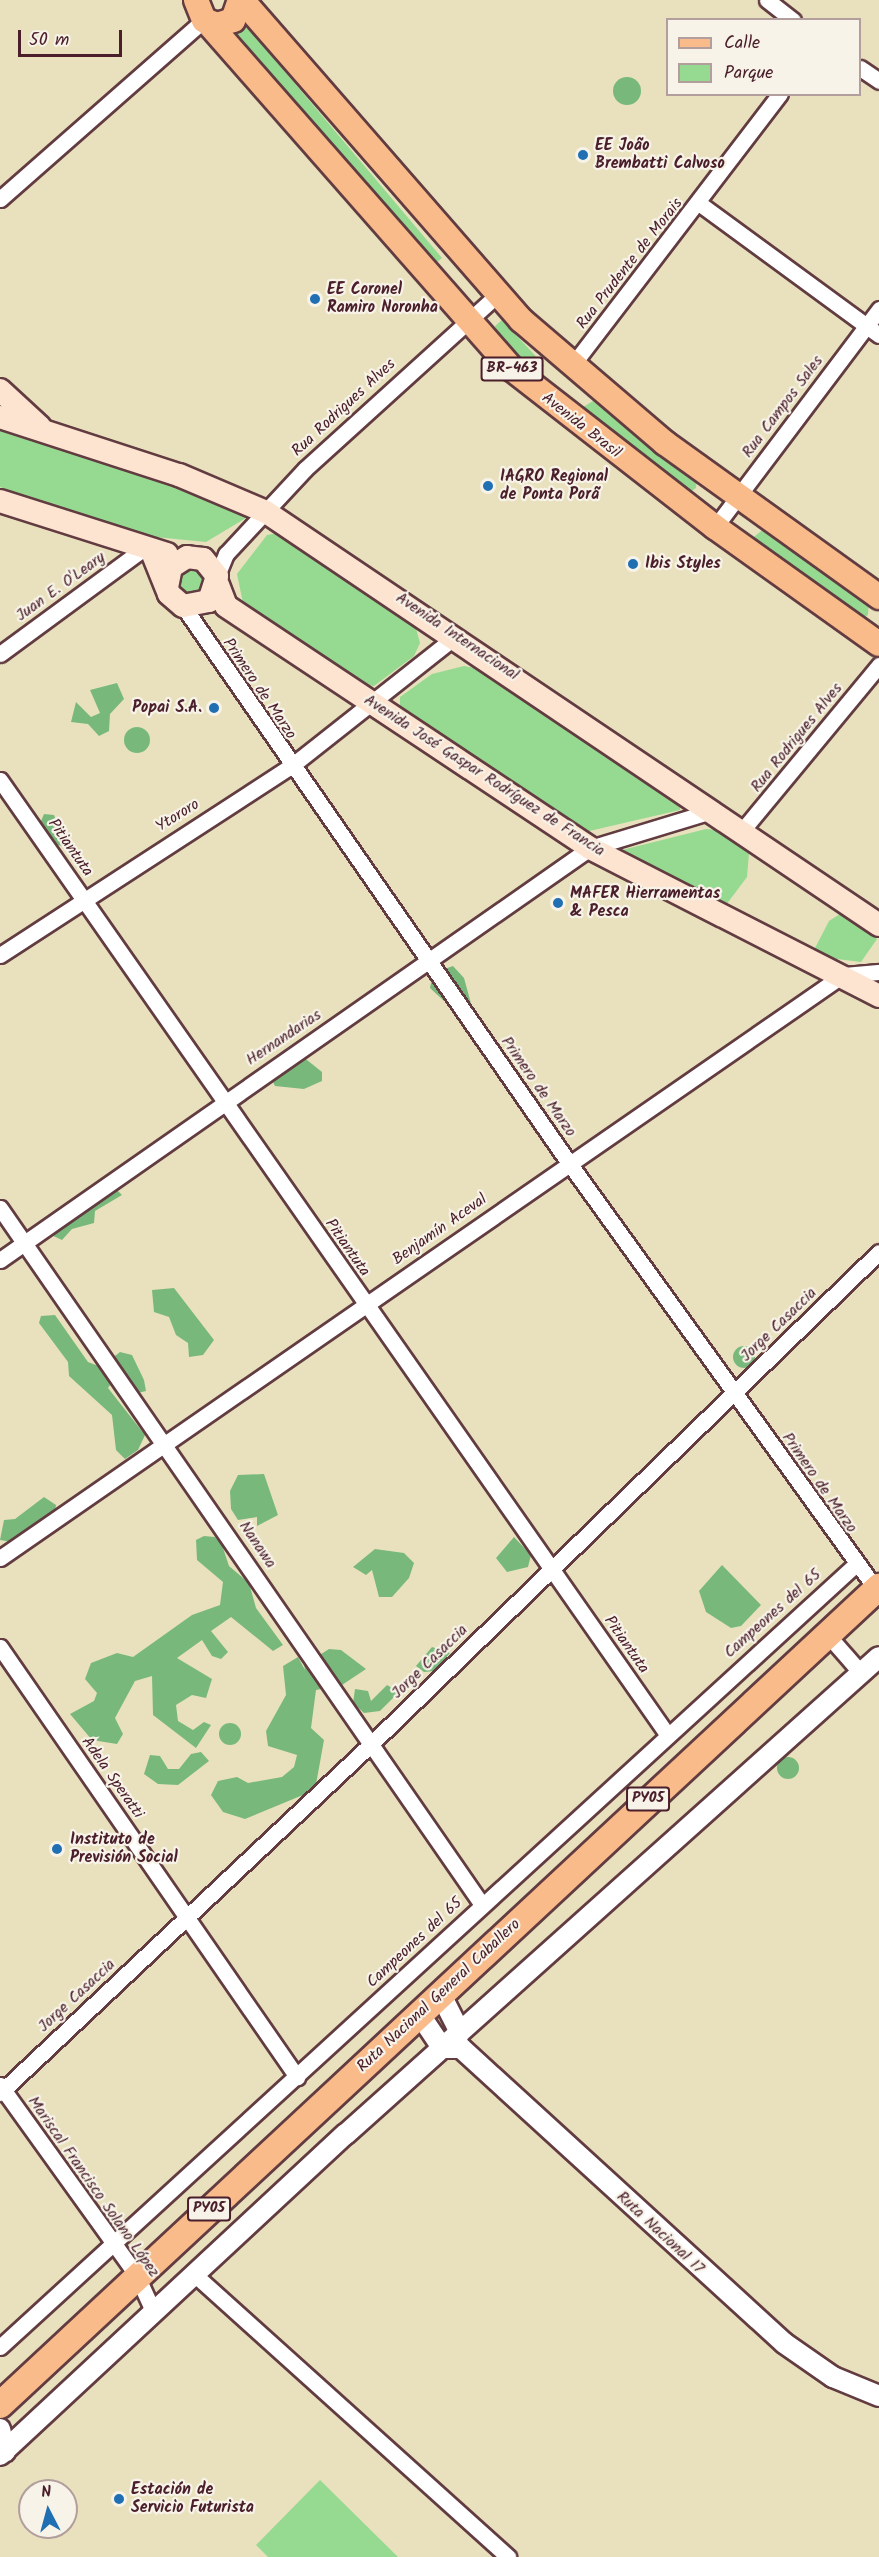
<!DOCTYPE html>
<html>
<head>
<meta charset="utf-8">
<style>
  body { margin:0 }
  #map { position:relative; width:879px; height:2557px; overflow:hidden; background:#e9e1be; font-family:Kalam,sans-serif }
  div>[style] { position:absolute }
  .green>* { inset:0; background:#96d991 }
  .forest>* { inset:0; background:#78b97b }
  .round { border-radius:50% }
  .roads { filter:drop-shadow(2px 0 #623c41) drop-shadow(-2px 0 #623c41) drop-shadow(0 2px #623c41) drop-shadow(0 -2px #623c41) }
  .minor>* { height:15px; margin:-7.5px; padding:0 7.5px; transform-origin:7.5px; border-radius:7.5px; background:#fff }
  .tertiary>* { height:20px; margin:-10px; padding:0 10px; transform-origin:10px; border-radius:10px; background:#fff }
  .secondary>* { height:22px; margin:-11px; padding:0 11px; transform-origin:11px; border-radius:11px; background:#fde4d1 }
  .primary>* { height:24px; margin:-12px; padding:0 12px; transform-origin:12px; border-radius:12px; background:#fabb8b }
  .trunk>* { height:26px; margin:-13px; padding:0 13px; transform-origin:13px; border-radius:13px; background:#fabb8b }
  .dots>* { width:16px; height:16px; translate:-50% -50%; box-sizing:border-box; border:3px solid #f7f3e8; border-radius:50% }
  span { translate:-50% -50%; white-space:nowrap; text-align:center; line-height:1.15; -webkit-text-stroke:4.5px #f7f3e8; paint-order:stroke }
  .shield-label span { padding:2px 4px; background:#f7f3e8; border:2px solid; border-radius:4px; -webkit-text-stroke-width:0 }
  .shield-label { font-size:15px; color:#4a1f2b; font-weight:700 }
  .poi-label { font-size:16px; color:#4a1f2b; font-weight:700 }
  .left { translate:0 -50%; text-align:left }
  .right { translate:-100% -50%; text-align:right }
  .street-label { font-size:16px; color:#4a1f2b }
  .legend { position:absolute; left:666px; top:18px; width:195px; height:78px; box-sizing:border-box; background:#f7f3e8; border:2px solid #b29e9c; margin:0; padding:8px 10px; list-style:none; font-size:18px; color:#4a1f2b }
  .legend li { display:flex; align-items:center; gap:12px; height:30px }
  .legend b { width:30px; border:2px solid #b29e9c }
  .north { position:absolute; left:18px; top:2479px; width:60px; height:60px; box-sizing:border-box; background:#f7f3e8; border:2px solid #b29e9c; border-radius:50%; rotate:354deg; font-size:16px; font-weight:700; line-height:24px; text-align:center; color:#4a1f2b }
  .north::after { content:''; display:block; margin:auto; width:21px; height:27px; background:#1f6fb2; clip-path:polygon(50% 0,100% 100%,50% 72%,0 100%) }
  .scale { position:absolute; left:18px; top:30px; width:104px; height:27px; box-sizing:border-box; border:3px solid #4a1f2b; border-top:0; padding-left:8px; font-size:18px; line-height:21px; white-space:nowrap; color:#4a1f2b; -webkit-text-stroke:4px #f7f3e8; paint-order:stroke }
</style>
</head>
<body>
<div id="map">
  <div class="green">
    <i style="clip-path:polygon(239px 26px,249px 29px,442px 258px,425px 272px,225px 29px)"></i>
    <i style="clip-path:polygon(502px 320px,544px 365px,535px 386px,503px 353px,495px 326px)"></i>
    <i style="clip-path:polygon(593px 401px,697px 475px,696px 488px,687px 494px,580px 409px)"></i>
    <i style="clip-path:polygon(0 426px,238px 508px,246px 518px,206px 542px,125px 534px,0 487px)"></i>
    <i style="clip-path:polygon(765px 528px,869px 601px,868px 615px,859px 621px,750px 540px)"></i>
    <i style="clip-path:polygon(279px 533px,414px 621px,420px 643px,414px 656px,374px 686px,366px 685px,243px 603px,237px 574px,267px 535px)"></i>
    <i style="clip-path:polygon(196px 566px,207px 577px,199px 596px,179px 593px,177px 573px)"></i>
    <i style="clip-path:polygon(464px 666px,480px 669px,680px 804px,680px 810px,585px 832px,400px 706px,400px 697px,432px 674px)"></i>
    <i style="clip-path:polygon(706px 829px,718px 830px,749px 853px,747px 877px,726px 905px,622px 850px)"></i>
    <i style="clip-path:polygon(843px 912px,877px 939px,861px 962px,829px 958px,814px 950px,829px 921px)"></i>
    <i style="clip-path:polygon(320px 2480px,398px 2557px,268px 2557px,256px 2545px)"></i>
  </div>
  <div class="forest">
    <i class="round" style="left:613px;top:77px;width:28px;height:28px"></i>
    <i style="clip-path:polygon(117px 683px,124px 699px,110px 714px,109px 731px,99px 736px,88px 724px,71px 722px,76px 702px,91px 717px,100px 713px,90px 690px)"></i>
    <i class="round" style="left:124px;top:727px;width:26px;height:26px"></i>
    <i style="clip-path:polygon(44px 814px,54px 815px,66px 846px,54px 845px,38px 828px)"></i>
    <i style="clip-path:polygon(453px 966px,464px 978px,472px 1007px,463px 1012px,451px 997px,444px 1001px,430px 988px,433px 973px)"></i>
    <i style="clip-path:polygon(302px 1056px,322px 1072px,322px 1081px,304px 1089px,275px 1086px,271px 1078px)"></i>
    <i style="clip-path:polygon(116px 1189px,122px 1195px,95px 1211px,94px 1223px,72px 1229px,62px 1240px,49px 1234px,78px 1210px)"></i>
    <i style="clip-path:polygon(174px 1288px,214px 1340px,203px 1355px,189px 1357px,188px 1343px,176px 1335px,169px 1317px,154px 1312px,152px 1290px)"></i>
    <i style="clip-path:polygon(55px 1315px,88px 1362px,101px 1367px,120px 1352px,132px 1355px,144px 1380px,146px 1391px,134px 1394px,115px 1378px,108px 1388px,145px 1435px,138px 1450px,125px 1459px,116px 1450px,112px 1415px,69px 1376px,68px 1362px,39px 1323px,41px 1316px)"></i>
    <i class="round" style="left:733px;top:1346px;width:22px;height:22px"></i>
    <i style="clip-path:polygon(264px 1474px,278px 1515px,257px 1526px,257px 1517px,238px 1520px,231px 1509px,230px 1491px,238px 1475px)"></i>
    <i style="clip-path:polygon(44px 1497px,56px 1505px,55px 1512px,12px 1542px,0 1540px,4px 1520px,15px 1519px)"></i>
    <i style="clip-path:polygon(204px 1536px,215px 1537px,222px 1545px,229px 1566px,249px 1583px,256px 1608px,283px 1645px,273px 1651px,231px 1617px,211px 1631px,228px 1652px,221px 1659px,212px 1656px,202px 1640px,177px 1658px,212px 1679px,206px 1698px,192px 1695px,176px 1705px,178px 1721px,193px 1730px,204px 1722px,211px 1725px,196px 1748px,153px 1715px,152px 1676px,135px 1681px,115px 1718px,123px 1734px,117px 1744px,92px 1740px,70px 1714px,94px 1701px,97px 1693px,85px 1679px,91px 1663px,117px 1653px,133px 1657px,192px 1615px,220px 1605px,223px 1582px,197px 1560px,196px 1540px)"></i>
    <i style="clip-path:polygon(514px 1537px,531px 1555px,528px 1567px,507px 1572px,496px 1558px)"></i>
    <i style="clip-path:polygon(375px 1549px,404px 1553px,414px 1563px,409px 1578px,392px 1597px,379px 1597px,372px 1570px,366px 1575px,353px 1567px)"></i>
    <i style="clip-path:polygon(722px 1565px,761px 1605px,741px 1626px,731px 1628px,706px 1612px,699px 1591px)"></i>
    <i style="clip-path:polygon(432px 1647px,450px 1653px,434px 1671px,424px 1672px,416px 1666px)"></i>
    <i style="clip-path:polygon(329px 1649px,341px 1650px,366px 1669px,342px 1685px,316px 1690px,311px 1728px,324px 1740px,315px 1790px,245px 1819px,223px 1812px,211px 1795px,218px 1781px,237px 1777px,248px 1783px,282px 1777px,294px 1767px,297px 1755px,268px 1746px,266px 1731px,286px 1695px,283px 1666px,298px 1657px,305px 1670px,304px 1665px)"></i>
    <i style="clip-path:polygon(387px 1685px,399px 1692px,380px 1711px,364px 1713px,353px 1703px,355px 1689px,368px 1691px,371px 1701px)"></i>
    <i class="round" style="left:219px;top:1723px;width:22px;height:22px"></i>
    <i style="clip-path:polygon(201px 1752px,209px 1761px,178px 1785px,158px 1784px,144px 1774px,150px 1755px,160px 1756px,168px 1769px,179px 1769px,191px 1754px)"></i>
    <i class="round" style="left:777px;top:1757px;width:22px;height:22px"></i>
  </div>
  <div class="roads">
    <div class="minor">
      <i style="left:767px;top:0;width:33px;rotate:38deg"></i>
      <i style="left:860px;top:68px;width:23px;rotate:34deg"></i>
      <i style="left:0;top:199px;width:271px;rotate:-41.3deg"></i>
      <i style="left:700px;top:204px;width:222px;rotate:36.2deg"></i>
      <i style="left:571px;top:367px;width:344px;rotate:-52.6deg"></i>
      <i style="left:715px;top:527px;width:273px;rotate:-53deg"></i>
      <i style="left:217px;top:576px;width:24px;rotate:-68deg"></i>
      <i style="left:226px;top:554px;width:116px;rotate:-47.1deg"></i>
      <i style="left:305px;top:469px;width:258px;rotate:-42.2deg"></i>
      <i style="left:183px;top:606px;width:678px;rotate:55.28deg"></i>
      <i style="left:569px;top:1163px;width:525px;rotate:54.22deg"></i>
      <i style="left:0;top:654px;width:177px;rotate:-36.3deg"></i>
      <i style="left:0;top:780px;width:1164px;rotate:55.04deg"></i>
      <i style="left:741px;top:832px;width:217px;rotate:-50.4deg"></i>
      <i style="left:0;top:955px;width:346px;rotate:-33deg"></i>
      <i style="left:290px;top:767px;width:211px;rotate:-38.3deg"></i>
      <i style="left:0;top:1208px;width:847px;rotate:55.33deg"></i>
      <i style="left:0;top:1260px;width:720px;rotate:-34.93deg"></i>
      <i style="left:590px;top:848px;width:127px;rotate:-16.9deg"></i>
      <i style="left:0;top:1558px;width:1025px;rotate:-34.67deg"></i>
      <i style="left:843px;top:975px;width:36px;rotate:-5deg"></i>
      <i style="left:826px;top:1633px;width:53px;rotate:48.8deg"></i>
      <i style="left:0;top:1647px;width:523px;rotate:55.37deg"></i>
      <i style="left:0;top:2085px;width:235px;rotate:54.3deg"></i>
      <i style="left:137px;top:2276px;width:41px;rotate:65.3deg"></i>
      <i style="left:0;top:2093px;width:509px;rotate:-43.25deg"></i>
      <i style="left:371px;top:1744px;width:707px;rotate:-44.08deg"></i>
      <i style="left:194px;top:2274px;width:423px;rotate:42deg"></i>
      <i style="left:0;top:2347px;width:1159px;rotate:-42.45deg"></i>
    </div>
    <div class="tertiary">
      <i style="left:441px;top:1995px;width:38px;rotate:63deg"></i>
      <i style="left:458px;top:2029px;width:16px;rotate:94deg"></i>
      <i style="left:420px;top:2015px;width:40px;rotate:56deg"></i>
      <i style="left:442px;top:2048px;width:19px"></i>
      <i style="left:461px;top:2048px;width:437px;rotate:42.4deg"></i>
      <i style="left:784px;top:2343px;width:60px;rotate:34.8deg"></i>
      <i style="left:833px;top:2377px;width:50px;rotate:22.4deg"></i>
      <i style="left:0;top:2429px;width:23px;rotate:77deg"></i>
      <i style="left:0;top:2455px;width:472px;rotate:-42.9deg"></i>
      <i style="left:346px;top:2134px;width:715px;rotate:-41.83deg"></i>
    </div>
    <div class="secondary">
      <i style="left:0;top:390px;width:54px;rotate:42.8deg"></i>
      <i style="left:0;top:417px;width:188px;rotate:18deg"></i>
      <i style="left:179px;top:475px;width:95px;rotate:23deg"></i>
      <i style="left:266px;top:512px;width:739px;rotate:33.97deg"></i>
      <i style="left:0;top:501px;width:175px;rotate:17.6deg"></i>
      <i style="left:152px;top:552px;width:45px;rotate:68deg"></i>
      <i style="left:169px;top:594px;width:18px;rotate:41deg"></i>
      <i style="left:183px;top:606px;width:26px;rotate:-11deg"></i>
      <i style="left:209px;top:601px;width:26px;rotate:-72deg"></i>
      <i style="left:217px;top:576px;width:22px;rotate:-129deg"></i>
      <i style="left:203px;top:559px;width:16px;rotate:-173deg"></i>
      <i style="left:187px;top:557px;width:19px;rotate:148deg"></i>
      <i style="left:171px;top:567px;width:20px;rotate:101deg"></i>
      <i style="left:218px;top:585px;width:22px;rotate:69deg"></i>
      <i style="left:226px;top:606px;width:437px;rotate:33.6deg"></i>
      <i style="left:590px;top:848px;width:325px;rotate:27.1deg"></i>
    </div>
    <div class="primary">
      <i style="left:196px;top:0;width:22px;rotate:68deg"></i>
      <i style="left:204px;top:20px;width:14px;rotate:21deg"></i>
      <i style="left:217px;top:25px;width:17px;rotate:-17deg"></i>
      <i style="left:233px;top:20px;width:21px;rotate:-71deg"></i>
      <i style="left:242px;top:0;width:425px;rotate:48.9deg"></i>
      <i style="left:521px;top:320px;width:189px;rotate:40.5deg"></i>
      <i style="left:665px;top:443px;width:264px;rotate:35.7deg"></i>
      <i style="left:209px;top:24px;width:459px;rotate:48.7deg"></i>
      <i style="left:512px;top:369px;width:257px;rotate:37.9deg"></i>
      <i style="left:715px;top:527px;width:201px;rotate:35.5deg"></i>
    </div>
    <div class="trunk">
      <i style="left:0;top:2405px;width:1201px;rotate:-42.94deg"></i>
    </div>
  </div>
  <div class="dots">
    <i style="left:583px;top:155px;background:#1f6fb2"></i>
    <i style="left:315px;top:299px;background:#1f6fb2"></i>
    <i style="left:488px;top:486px;background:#1f6fb2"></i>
    <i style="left:633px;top:564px;background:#1f6fb2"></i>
    <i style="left:214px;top:708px;background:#1f6fb2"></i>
    <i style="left:558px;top:903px;background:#1f6fb2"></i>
    <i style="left:57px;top:1849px;background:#1f6fb2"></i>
    <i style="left:119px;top:2499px;background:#1f6fb2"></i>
  </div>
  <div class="shield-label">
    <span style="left:512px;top:369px">BR-463</span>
    <span style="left:648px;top:1799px">PY05</span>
    <span style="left:209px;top:2209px">PY05</span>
  </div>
  <div class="poi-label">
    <span class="left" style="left:595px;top:155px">EE João<br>Brembatti Calvoso</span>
    <span class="left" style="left:327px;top:299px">EE Coronel<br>Ramiro Noronha</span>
    <span class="left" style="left:500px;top:486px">IAGRO Regional<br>de Ponta Porã</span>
    <span class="left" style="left:645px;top:564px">Ibis Styles</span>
    <span class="right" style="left:202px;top:708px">Popai S.A.</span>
    <span class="left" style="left:570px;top:903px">MAFER Hierramentas<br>&amp; Pesca</span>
    <span class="left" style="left:70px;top:1849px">Instituto de<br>Previsión Social</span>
    <span class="left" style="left:131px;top:2499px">Estación de<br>Servicio Futurista</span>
  </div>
  <div class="street-label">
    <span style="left:630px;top:264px;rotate:-52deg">Rua Prudente de Morais</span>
    <span style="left:783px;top:407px;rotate:-53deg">Rua Campos Sales</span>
    <span style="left:344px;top:408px;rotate:-43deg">Rua Rodrigues Alves</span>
    <span style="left:581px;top:426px;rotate:38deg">Avenida Brasil</span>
    <span style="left:61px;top:587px;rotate:-36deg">Juan E. O'Leary</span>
    <span style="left:457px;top:637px;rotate:34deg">Avenida Internacional</span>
    <span style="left:259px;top:689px;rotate:56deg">Primero de Marzo</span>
    <span style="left:797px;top:738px;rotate:-51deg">Rua Rodrigues Alves</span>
    <span style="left:484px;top:776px;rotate:33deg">Avenida José Gaspar Rodríguez de Francia</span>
    <span style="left:178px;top:816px;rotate:-32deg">Ytororo</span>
    <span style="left:70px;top:848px;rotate:55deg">Pitiantuta</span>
    <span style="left:284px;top:1038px;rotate:-34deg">Hernandarias</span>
    <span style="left:538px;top:1087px;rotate:55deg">Primero de Marzo</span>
    <span style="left:440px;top:1230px;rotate:-35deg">Benjamín Aceval</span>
    <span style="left:347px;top:1248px;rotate:55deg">Pitiantuta</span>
    <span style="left:779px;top:1325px;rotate:-44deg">Jorge Casaccia</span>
    <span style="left:819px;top:1483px;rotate:55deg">Primero de Marzo</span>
    <span style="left:257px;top:1545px;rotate:56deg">Nanawa</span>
    <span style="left:773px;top:1614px;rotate:-42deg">Campeones del 65</span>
    <span style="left:626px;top:1645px;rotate:55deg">Pitiantuta</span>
    <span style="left:430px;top:1662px;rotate:-44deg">Jorge Casaccia</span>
    <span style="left:112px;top:1778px;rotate:55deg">Adela Speratti</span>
    <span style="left:415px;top:1943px;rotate:-43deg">Campeones del 65</span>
    <span style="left:77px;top:1996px;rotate:-43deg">Jorge Casaccia</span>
    <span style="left:439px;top:1996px;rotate:-43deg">Ruta Nacional General Caballero</span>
    <span style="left:93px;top:2187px;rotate:55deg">Mariscal Francisco Solano López</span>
    <span style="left:660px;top:2233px;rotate:43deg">Ruta Nacional 17</span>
  </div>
  <ul class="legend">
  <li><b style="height:8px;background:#fabb8b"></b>Calle</li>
  <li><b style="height:16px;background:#96d991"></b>Parque</li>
  </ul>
  <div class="north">N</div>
  <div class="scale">50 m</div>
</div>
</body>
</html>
